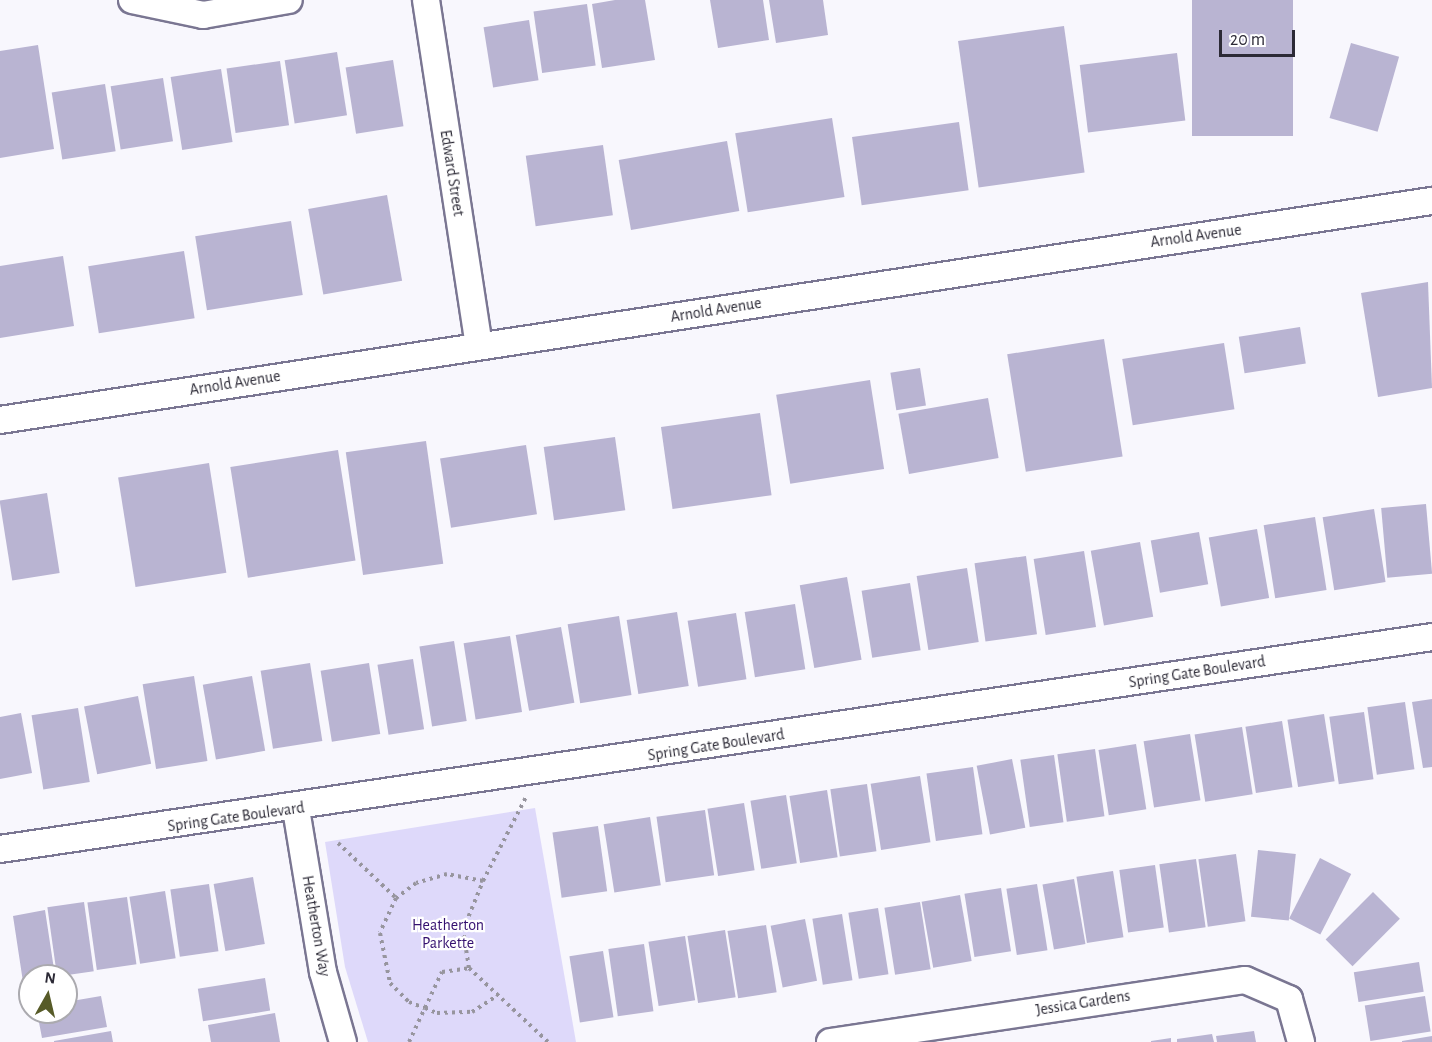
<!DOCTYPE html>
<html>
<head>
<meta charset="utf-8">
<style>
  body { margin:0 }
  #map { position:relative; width:1432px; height:1042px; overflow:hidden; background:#f8f7fd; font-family:"Alegreya Sans",sans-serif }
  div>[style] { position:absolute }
  .green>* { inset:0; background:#ded9fa }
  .building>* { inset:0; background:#b9b4d2; transform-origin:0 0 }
  .path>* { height:4px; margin-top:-2px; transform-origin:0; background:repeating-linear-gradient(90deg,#97959e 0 3px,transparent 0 7.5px) }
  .roads { filter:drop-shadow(2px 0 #7a7692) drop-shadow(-2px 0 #7a7692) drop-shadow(0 2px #7a7692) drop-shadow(0 -2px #7a7692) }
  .street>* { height:26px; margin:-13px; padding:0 13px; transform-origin:13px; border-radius:13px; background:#fff }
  span { translate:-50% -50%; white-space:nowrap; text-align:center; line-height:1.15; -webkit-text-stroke:4.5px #fff; paint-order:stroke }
  .street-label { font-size:16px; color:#2c2a36 }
  .park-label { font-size:16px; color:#351170 }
  .north { position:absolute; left:18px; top:964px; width:60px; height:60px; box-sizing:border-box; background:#fff; border:2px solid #abaaaf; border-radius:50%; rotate:8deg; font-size:16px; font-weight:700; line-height:24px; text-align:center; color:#2c2a36 }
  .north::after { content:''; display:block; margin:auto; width:21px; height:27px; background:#575b28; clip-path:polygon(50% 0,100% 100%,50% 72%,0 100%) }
  .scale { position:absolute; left:1219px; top:30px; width:76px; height:27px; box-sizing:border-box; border:3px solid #2c2a36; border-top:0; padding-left:8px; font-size:18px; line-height:21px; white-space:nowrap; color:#2c2a36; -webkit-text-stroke:4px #fff; paint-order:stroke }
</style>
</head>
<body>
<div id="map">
  <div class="green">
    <i style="clip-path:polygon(535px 808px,576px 1042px,368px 1042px,345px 967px,325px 842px)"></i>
  </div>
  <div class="building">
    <i style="clip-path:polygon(615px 0,645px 0,655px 60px,602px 68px,592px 4px)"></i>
    <i style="clip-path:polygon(710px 0,763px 0,769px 40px,718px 48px)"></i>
    <i style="clip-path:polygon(769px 0,823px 0,828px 35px,776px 43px)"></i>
    <i style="left:1192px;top:0;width:101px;height:136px"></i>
    <i style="left:587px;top:4px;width:62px;height:54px;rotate:82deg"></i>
    <i style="left:529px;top:20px;width:61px;height:46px;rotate:81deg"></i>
    <i style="left:1064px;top:26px;width:148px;height:107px;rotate:82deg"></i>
    <i style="left:1351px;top:43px;width:50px;height:78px;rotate:16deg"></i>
    <i style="clip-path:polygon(38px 45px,54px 149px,0 158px,0 51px)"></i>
    <i style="left:337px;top:52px;width:64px;height:53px;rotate:81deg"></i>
    <i style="left:1177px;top:53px;width:68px;height:98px;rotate:83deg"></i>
    <i style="left:393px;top:60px;width:67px;height:48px;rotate:81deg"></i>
    <i style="left:280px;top:61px;width:65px;height:54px;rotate:82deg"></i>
    <i style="left:221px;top:69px;width:74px;height:51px;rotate:81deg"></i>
    <i style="left:163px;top:78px;width:64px;height:53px;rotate:81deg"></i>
    <i style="left:105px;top:84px;width:68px;height:54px;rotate:81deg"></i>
    <i style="left:832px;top:118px;width:80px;height:98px;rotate:81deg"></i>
    <i style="left:959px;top:122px;width:69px;height:108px;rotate:82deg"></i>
    <i style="left:727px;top:141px;width:71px;height:110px;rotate:80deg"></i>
    <i style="left:603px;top:145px;width:71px;height:78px;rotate:82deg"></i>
    <i style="left:387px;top:195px;width:87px;height:80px;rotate:80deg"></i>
    <i style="left:291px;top:221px;width:75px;height:97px;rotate:81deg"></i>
    <i style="left:184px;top:251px;width:68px;height:97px;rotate:81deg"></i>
    <i style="clip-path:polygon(63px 256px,74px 326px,0 338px,0 266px)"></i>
    <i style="clip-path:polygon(1428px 282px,1432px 388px,1378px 397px,1361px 293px)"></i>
    <i style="left:1300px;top:327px;width:37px;height:62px;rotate:81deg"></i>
    <i style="left:1104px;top:339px;width:119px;height:98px;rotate:81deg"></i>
    <i style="left:1224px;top:343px;width:67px;height:103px;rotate:81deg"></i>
    <i style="left:920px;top:368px;width:38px;height:30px;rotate:81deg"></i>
    <i style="left:870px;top:380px;width:90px;height:95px;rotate:81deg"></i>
    <i style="left:988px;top:398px;width:61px;height:91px;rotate:80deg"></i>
    <i style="left:760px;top:413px;width:83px;height:100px;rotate:82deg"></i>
    <i style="left:615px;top:437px;width:74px;height:72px;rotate:82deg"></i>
    <i style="left:426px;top:441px;width:124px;height:81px;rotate:82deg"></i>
    <i style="left:526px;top:445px;width:70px;height:87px;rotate:81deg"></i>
    <i style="left:338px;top:450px;width:112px;height:109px;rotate:81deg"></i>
    <i style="left:209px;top:463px;width:111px;height:92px;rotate:81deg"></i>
    <i style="left:47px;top:493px;width:81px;height:48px;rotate:81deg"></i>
    <i style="left:1426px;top:504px;width:70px;height:45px;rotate:85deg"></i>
    <i style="left:1374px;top:509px;width:74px;height:52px;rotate:81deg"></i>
    <i style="left:1315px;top:517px;width:74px;height:52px;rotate:81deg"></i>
    <i style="left:1257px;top:529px;width:70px;height:49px;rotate:80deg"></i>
    <i style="left:1199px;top:532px;width:53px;height:49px;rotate:80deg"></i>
    <i style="left:1140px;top:542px;width:76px;height:50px;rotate:80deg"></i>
    <i style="left:1084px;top:551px;width:77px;height:51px;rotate:81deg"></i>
    <i style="left:1026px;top:556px;width:79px;height:52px;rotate:82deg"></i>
    <i style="left:967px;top:568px;width:75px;height:51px;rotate:81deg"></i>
    <i style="left:847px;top:577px;width:84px;height:48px;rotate:80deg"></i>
    <i style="left:910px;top:583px;width:68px;height:49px;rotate:81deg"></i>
    <i style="left:795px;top:604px;width:66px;height:51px;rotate:81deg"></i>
    <i style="left:677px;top:612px;width:75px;height:51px;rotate:81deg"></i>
    <i style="left:736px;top:613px;width:67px;height:49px;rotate:81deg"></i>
    <i style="left:619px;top:616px;width:80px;height:52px;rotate:81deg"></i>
    <i style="left:561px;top:627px;width:77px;height:46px;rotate:80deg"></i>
    <i style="left:510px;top:636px;width:77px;height:47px;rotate:81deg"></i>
    <i style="left:454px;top:641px;width:81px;height:35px;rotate:81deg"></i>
    <i style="left:413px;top:659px;width:71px;height:36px;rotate:81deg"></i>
    <i style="left:310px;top:663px;width:79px;height:50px;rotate:81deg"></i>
    <i style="left:369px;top:663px;width:72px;height:49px;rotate:81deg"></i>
    <i style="left:194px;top:676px;width:86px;height:52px;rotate:81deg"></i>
    <i style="left:252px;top:676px;width:76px;height:50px;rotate:80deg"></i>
    <i style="left:138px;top:696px;width:69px;height:55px;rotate:79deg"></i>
    <i style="clip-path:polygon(1432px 699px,1432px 767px,1423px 768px,1412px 702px)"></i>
    <i style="left:1405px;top:702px;width:68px;height:38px;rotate:82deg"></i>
    <i style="left:78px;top:708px;width:75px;height:47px;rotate:81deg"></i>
    <i style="left:1364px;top:712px;width:68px;height:35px;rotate:82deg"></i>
    <i style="clip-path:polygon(21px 713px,32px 773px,0 779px,0 717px)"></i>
    <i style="left:1324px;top:714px;width:68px;height:37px;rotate:81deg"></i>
    <i style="left:1282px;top:721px;width:67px;height:37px;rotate:81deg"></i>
    <i style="left:1242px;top:727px;width:68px;height:48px;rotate:81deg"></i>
    <i style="left:1190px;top:734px;width:67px;height:47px;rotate:81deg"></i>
    <i style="left:1136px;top:744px;width:66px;height:38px;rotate:81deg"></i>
    <i style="left:1095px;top:749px;width:68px;height:38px;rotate:82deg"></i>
    <i style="left:1054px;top:755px;width:68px;height:34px;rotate:82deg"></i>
    <i style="left:1012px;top:759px;width:70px;height:36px;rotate:79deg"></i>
    <i style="left:973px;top:767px;width:68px;height:47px;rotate:82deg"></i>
    <i style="left:920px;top:776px;width:67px;height:50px;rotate:81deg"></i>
    <i style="left:867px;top:784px;width:68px;height:37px;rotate:82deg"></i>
    <i style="left:827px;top:790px;width:68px;height:38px;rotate:81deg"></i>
    <i style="left:786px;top:795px;width:69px;height:36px;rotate:81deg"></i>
    <i style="left:744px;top:803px;width:68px;height:37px;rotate:81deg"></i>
    <i style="left:705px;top:810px;width:66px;height:49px;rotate:82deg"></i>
    <i style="left:650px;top:817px;width:69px;height:47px;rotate:81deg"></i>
    <i style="left:598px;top:826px;width:66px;height:46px;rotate:82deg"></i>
    <i style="left:1258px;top:850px;width:38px;height:67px;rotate:6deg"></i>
    <i style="left:1236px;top:854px;width:68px;height:38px;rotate:82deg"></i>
    <i style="left:1320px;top:858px;width:35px;height:68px;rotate:27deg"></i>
    <i style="left:1196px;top:859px;width:69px;height:37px;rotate:82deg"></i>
    <i style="left:1155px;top:865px;width:63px;height:36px;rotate:82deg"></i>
    <i style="left:1113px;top:871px;width:67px;height:37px;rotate:81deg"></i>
    <i style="left:253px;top:877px;width:68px;height:40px;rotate:80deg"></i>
    <i style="left:1074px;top:879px;width:66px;height:32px;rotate:80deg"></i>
    <i style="left:209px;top:884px;width:68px;height:39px;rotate:82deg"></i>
    <i style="left:1037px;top:884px;width:67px;height:31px;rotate:81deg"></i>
    <i style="left:1001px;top:888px;width:64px;height:37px;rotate:81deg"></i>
    <i style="left:165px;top:891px;width:68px;height:36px;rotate:81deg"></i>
    <i style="left:1373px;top:892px;width:38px;height:67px;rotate:45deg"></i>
    <i style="left:960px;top:895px;width:67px;height:39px;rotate:80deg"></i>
    <i style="left:127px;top:897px;width:68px;height:40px;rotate:82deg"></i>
    <i style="left:84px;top:902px;width:70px;height:37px;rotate:82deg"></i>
    <i style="left:920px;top:902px;width:68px;height:36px;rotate:81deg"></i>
    <i style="left:878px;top:908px;width:67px;height:30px;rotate:81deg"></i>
    <i style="clip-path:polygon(45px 910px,55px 976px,30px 976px,23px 982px,13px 916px)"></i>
    <i style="left:842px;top:914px;width:67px;height:30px;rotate:81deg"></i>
    <i style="left:805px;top:919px;width:63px;height:35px;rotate:79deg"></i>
    <i style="left:766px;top:925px;width:68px;height:39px;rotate:81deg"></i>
    <i style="left:725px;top:930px;width:68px;height:38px;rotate:81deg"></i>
    <i style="left:685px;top:936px;width:65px;height:37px;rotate:81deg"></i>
    <i style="left:644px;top:944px;width:68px;height:36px;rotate:82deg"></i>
    <i style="left:603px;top:951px;width:67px;height:34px;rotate:81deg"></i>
    <i style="left:1419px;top:962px;width:30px;height:66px;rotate:81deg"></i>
    <i style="left:265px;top:978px;width:33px;height:68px;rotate:81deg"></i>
    <i style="clip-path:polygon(101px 996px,107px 1027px,42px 1038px,37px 1012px,66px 1012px,66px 1002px)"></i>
    <i style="left:1425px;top:996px;width:36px;height:61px;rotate:81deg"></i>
    <i style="clip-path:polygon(275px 1013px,280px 1042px,211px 1042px,208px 1025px)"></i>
    <i style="clip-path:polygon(111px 1031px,113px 1042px,54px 1042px,54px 1041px)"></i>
    <i style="clip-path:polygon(1254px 1031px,1256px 1042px,1217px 1042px,1216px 1036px)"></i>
    <i style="clip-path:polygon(1212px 1034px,1214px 1042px,1177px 1042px,1177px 1039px)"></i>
    <i style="clip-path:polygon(1432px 1036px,1432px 1042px,1402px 1042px,1402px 1041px)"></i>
    <i style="clip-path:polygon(1171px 1038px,1171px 1042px,1151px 1042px,1151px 1041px)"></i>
  </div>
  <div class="path">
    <i style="left:338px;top:843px;width:80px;rotate:43.5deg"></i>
    <i style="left:483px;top:881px;width:94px;rotate:-62.9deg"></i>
    <i style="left:469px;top:968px;width:108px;rotate:43.1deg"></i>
    <i style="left:409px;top:1042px;width:38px;rotate:-65deg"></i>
    <i style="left:425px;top:1008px;width:40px;rotate:-65deg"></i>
    <i style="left:442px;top:972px;width:27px;rotate:-8deg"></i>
    <i style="left:469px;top:968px;width:38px;rotate:-99deg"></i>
    <i style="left:463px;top:930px;width:53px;rotate:-67.8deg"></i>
    <i style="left:483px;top:881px;width:37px;rotate:-169deg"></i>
    <i style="left:447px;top:874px;width:32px;rotate:164deg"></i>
    <i style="left:416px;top:883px;width:25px;rotate:143deg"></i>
    <i style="left:396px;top:898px;width:38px;rotate:115deg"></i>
    <i style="left:380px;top:933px;width:51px;rotate:78.7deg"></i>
    <i style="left:390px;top:983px;width:27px;rotate:45deg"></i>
    <i style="left:409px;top:1002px;width:17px;rotate:21deg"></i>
    <i style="left:425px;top:1008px;width:13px;rotate:23deg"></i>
    <i style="left:437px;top:1013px;width:35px;rotate:-2deg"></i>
    <i style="left:472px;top:1012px;width:30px;rotate:-33deg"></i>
  </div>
  <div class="roads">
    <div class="street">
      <i style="left:132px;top:0;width:73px;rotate:11.9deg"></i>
      <i style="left:203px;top:15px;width:87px;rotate:-9.9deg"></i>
      <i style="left:426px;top:0;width:349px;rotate:81.3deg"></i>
      <i style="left:0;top:420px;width:1449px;rotate:-8.7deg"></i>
      <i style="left:296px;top:809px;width:165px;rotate:80.6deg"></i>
      <i style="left:323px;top:972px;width:73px;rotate:74.1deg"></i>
      <i style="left:0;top:849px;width:1448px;rotate:-8.42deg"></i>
      <i style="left:830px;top:1042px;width:420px;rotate:-8.5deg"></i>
      <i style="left:1245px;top:980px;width:48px;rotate:23.4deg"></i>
      <i style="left:1289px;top:999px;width:45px;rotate:74.4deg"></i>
    </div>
  </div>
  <div class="street-label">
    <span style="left:452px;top:173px;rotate:81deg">Edward Street</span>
    <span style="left:1196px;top:236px;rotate:-8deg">Arnold Avenue</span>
    <span style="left:716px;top:310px;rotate:-9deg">Arnold Avenue</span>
    <span style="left:235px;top:383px;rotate:-9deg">Arnold Avenue</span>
    <span style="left:1197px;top:672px;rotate:-9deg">Spring Gate Boulevard</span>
    <span style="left:716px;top:745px;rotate:-9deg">Spring Gate Boulevard</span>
    <span style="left:236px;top:817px;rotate:-8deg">Spring Gate Boulevard</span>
    <span style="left:316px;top:926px;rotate:80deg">Heatherton Way</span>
    <span style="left:1083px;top:1003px;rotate:-9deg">Jessica Gardens</span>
  </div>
  <div class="park-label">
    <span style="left:448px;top:934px">Heatherton<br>Parkette</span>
  </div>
  <div class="north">N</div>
  <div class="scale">20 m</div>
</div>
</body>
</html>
